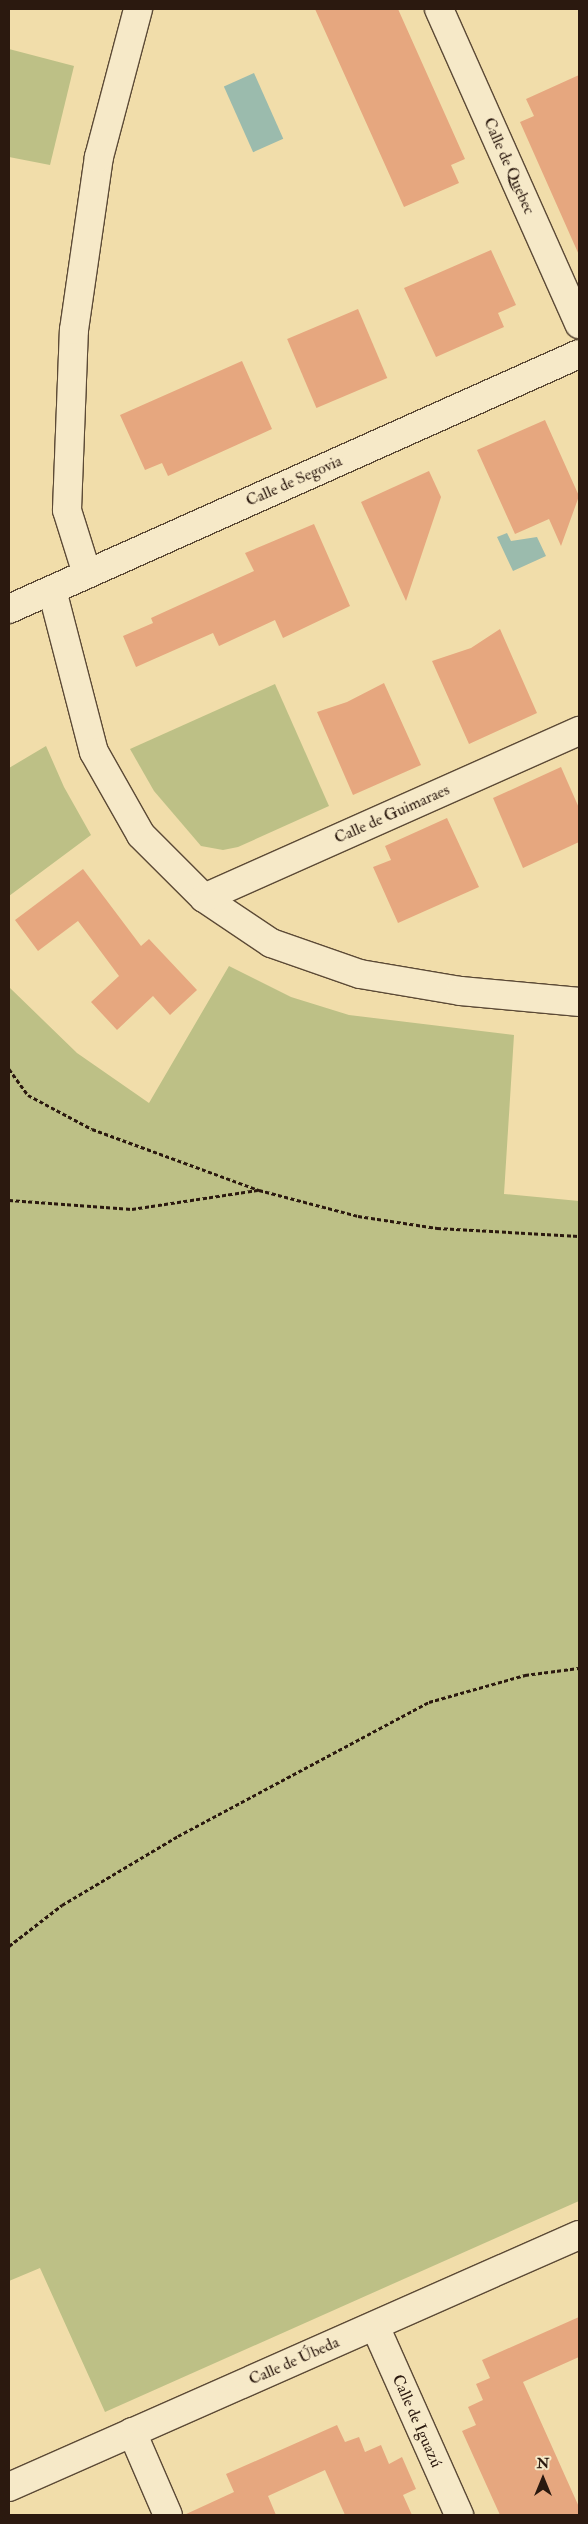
<!DOCTYPE html>
<html>
<head>
<meta charset="utf-8">
<style>
  body { margin:0 }
  #map { position:relative; width:588px; height:2524px; overflow:hidden; background:#f1ddaa; font-family:"IM FELL Double Pica",serif }
  div>[style] { position:absolute }
  .green>* { inset:0; background:#bdc086 }
  .water>* { inset:0; background:#9bbbad; transform-origin:0 0 }
  .building>* { inset:0; background:#e6a77f; transform-origin:0 0 }
  .path>* { height:3px; margin-top:-1.5px; transform-origin:0; background:repeating-linear-gradient(90deg,#2b190f 0 4px,transparent 0 6.5px) }
  .roads { filter:drop-shadow(1px 0 #5c4a36) drop-shadow(-1px 0 #5c4a36) drop-shadow(0 1px #5c4a36) drop-shadow(0 -1px #5c4a36) }
  .street>* { height:28px; margin:-14px; padding:0 14px; transform-origin:14px; border-radius:14px; background:#f6e9c8 }
  span { translate:-50% -50%; white-space:nowrap; text-align:center; line-height:1.15; -webkit-text-stroke:5px #f6e9c8; paint-order:stroke }
  .street-label { font-size:16px; color:#2b190f }
  .frame { position:absolute; inset:0; border:10px solid #2b190f; pointer-events:none }
  .north { position:absolute; left:518px; top:2454px; width:50px; height:50px; -webkit-text-stroke:4px #f6e9c8; paint-order:stroke; rotate:0deg; font-size:14px; font-weight:700; line-height:20px; text-align:center; color:#2b190f }
  .north::after { content:''; display:block; margin:auto; width:18px; height:22px; background:#2b190f; clip-path:polygon(50% 0,100% 100%,50% 72%,0 100%) }
</style>
</head>
<body>
<div id="map">
  <div class="green">
    <i style="clip-path:polygon(9px 49px,74px 66px,50px 165px,9px 157px)"></i>
    <i style="clip-path:polygon(275px 684px,329px 806px,238px 847px,223px 850px,201px 846px,154px 791px,130px 749px)"></i>
    <i style="clip-path:polygon(46px 746px,64px 787px,91px 835px,9px 896px,9px 768px)"></i>
    <i style="clip-path:polygon(229px 966px,291px 997px,349px 1015px,514px 1035px,504px 1194px,579px 1201px,579px 2201px,105px 2412px,40px 2268px,9px 2281px,9px 987px,77px 1053px,149px 1103px)"></i>
  </div>
  <div class="water">
    <i style="left:254px;top:73px;width:72px;height:33px;rotate:66deg"></i>
    <i style="clip-path:polygon(507px 533px,511px 541px,537px 537px,546px 556px,513px 571px,497px 537px)"></i>
  </div>
  <div class="building">
    <i style="clip-path:polygon(315px 9px,398px 9px,465px 159px,451px 165px,459px 183px,404px 207px)"></i>
    <i style="clip-path:polygon(579px 75px,579px 255px,520px 122px,534px 116px,526px 99px)"></i>
    <i style="clip-path:polygon(491px 250px,516px 305px,498px 313px,504px 327px,436px 357px,404px 288px)"></i>
    <i style="left:358px;top:309px;width:75px;height:77px;rotate:67deg"></i>
    <i style="clip-path:polygon(242px 361px,272px 429px,168px 476px,162px 463px,145px 470px,120px 415px)"></i>
    <i style="clip-path:polygon(545px 420px,579px 496px,561px 546px,549px 519px,515px 534px,477px 450px)"></i>
    <i style="clip-path:polygon(429px 471px,441px 497px,406px 601px,361px 502px)"></i>
    <i style="clip-path:polygon(314px 524px,350px 606px,283px 638px,275px 620px,219px 646px,213px 633px,136px 667px,123px 636px,153px 623px,151px 618px,254px 571px,245px 553px)"></i>
    <i style="clip-path:polygon(500px 629px,537px 713px,469px 744px,432px 661px,471px 648px)"></i>
    <i style="clip-path:polygon(384px 683px,421px 765px,353px 795px,317px 712px,347px 702px)"></i>
    <i style="clip-path:polygon(561px 767px,579px 808px,579px 842px,523px 868px,493px 798px)"></i>
    <i style="clip-path:polygon(447px 818px,479px 887px,398px 923px,373px 867px,391px 860px,385px 846px)"></i>
    <i style="clip-path:polygon(83px 869px,141px 946px,149px 939px,197px 990px,170px 1015px,153px 996px,117px 1030px,91px 1002px,119px 976px,78px 921px,38px 951px,15px 920px)"></i>
    <i style="clip-path:polygon(579px 2317px,579px 2357px,523px 2382px,579px 2507px,579px 2515px,500px 2515px,462px 2431px,476px 2425px,468px 2407px,483px 2400px,476px 2384px,490px 2378px,482px 2360px)"></i>
    <i style="clip-path:polygon(337px 2425px,345px 2442px,359px 2437px,365px 2452px,381px 2445px,389px 2464px,402px 2457px,416px 2489px,403px 2495px,412px 2515px,345px 2515px,325px 2470px,268px 2496px,276px 2515px,184px 2515px,234px 2492px,226px 2474px)"></i>
  </div>
  <div class="path">
    <i style="left:9px;top:1069px;width:32px;rotate:54deg"></i>
    <i style="left:28px;top:1095px;width:72px;rotate:28deg"></i>
    <i style="left:92px;top:1129px;width:178px;rotate:20.1deg"></i>
    <i style="left:259px;top:1190px;width:102px;rotate:14.7deg"></i>
    <i style="left:358px;top:1216px;width:80px;rotate:8.6deg"></i>
    <i style="left:437px;top:1228px;width:142px;rotate:3.2deg"></i>
    <i style="left:9px;top:1200px;width:123px;rotate:4.2deg"></i>
    <i style="left:132px;top:1209px;width:127px;rotate:-8.6deg"></i>
    <i style="left:9px;top:1946px;width:67px;rotate:-37.7deg"></i>
    <i style="left:62px;top:1905px;width:135px;rotate:-30.7deg"></i>
    <i style="left:178px;top:1836px;width:285px;rotate:-28.1deg"></i>
    <i style="left:429px;top:1702px;width:100px;rotate:-15.7deg"></i>
    <i style="left:525px;top:1675px;width:54px;rotate:-7.4deg"></i>
  </div>
  <div class="roads">
    <div class="street">
      <i style="left:439px;top:9px;width:345px;rotate:66deg"></i>
      <i style="left:87px;top:574px;width:67px;rotate:-107.4deg"></i>
      <i style="left:67px;top:510px;width:180px;rotate:-87.8deg"></i>
      <i style="left:74px;top:330px;width:175px;rotate:-81.8deg"></i>
      <i style="left:99px;top:157px;width:153px;rotate:-75.2deg"></i>
      <i style="left:52px;top:590px;width:167px;rotate:75.5deg"></i>
      <i style="left:94px;top:752px;width:95px;rotate:60.5deg"></i>
      <i style="left:141px;top:835px;width:89px;rotate:45deg"></i>
      <i style="left:204px;top:898px;width:81px;rotate:33.9deg"></i>
      <i style="left:271px;top:943px;width:94px;rotate:19.2deg"></i>
      <i style="left:360px;top:974px;width:102px;rotate:9.6deg"></i>
      <i style="left:461px;top:991px;width:119px;rotate:5.3deg"></i>
      <i style="left:9px;top:609px;width:624px;rotate:-24.1deg"></i>
      <i style="left:204px;top:898px;width:411px;rotate:-24deg"></i>
      <i style="left:375px;top:2326px;width:207px;rotate:66deg"></i>
      <i style="left:132px;top:2432px;width:90px;rotate:66.6deg"></i>
      <i style="left:9px;top:2487px;width:623px;rotate:-23.85deg"></i>
    </div>
  </div>
  <div class="street-label">
    <span style="left:509px;top:166px;rotate:66deg">Calle de Quebec</span>
    <span style="left:294px;top:481px;rotate:-24deg">Calle de Segovia</span>
    <span style="left:392px;top:814px;rotate:-24deg">Calle de Guimaraes</span>
    <span style="left:294px;top:2361px;rotate:-24deg">Calle de Úbeda</span>
    <span style="left:417px;top:2421px;rotate:66deg">Calle de Iguazú</span>
  </div>
  <div class="frame"></div>
  <div class="north">N</div>
</div>
</body>
</html>
